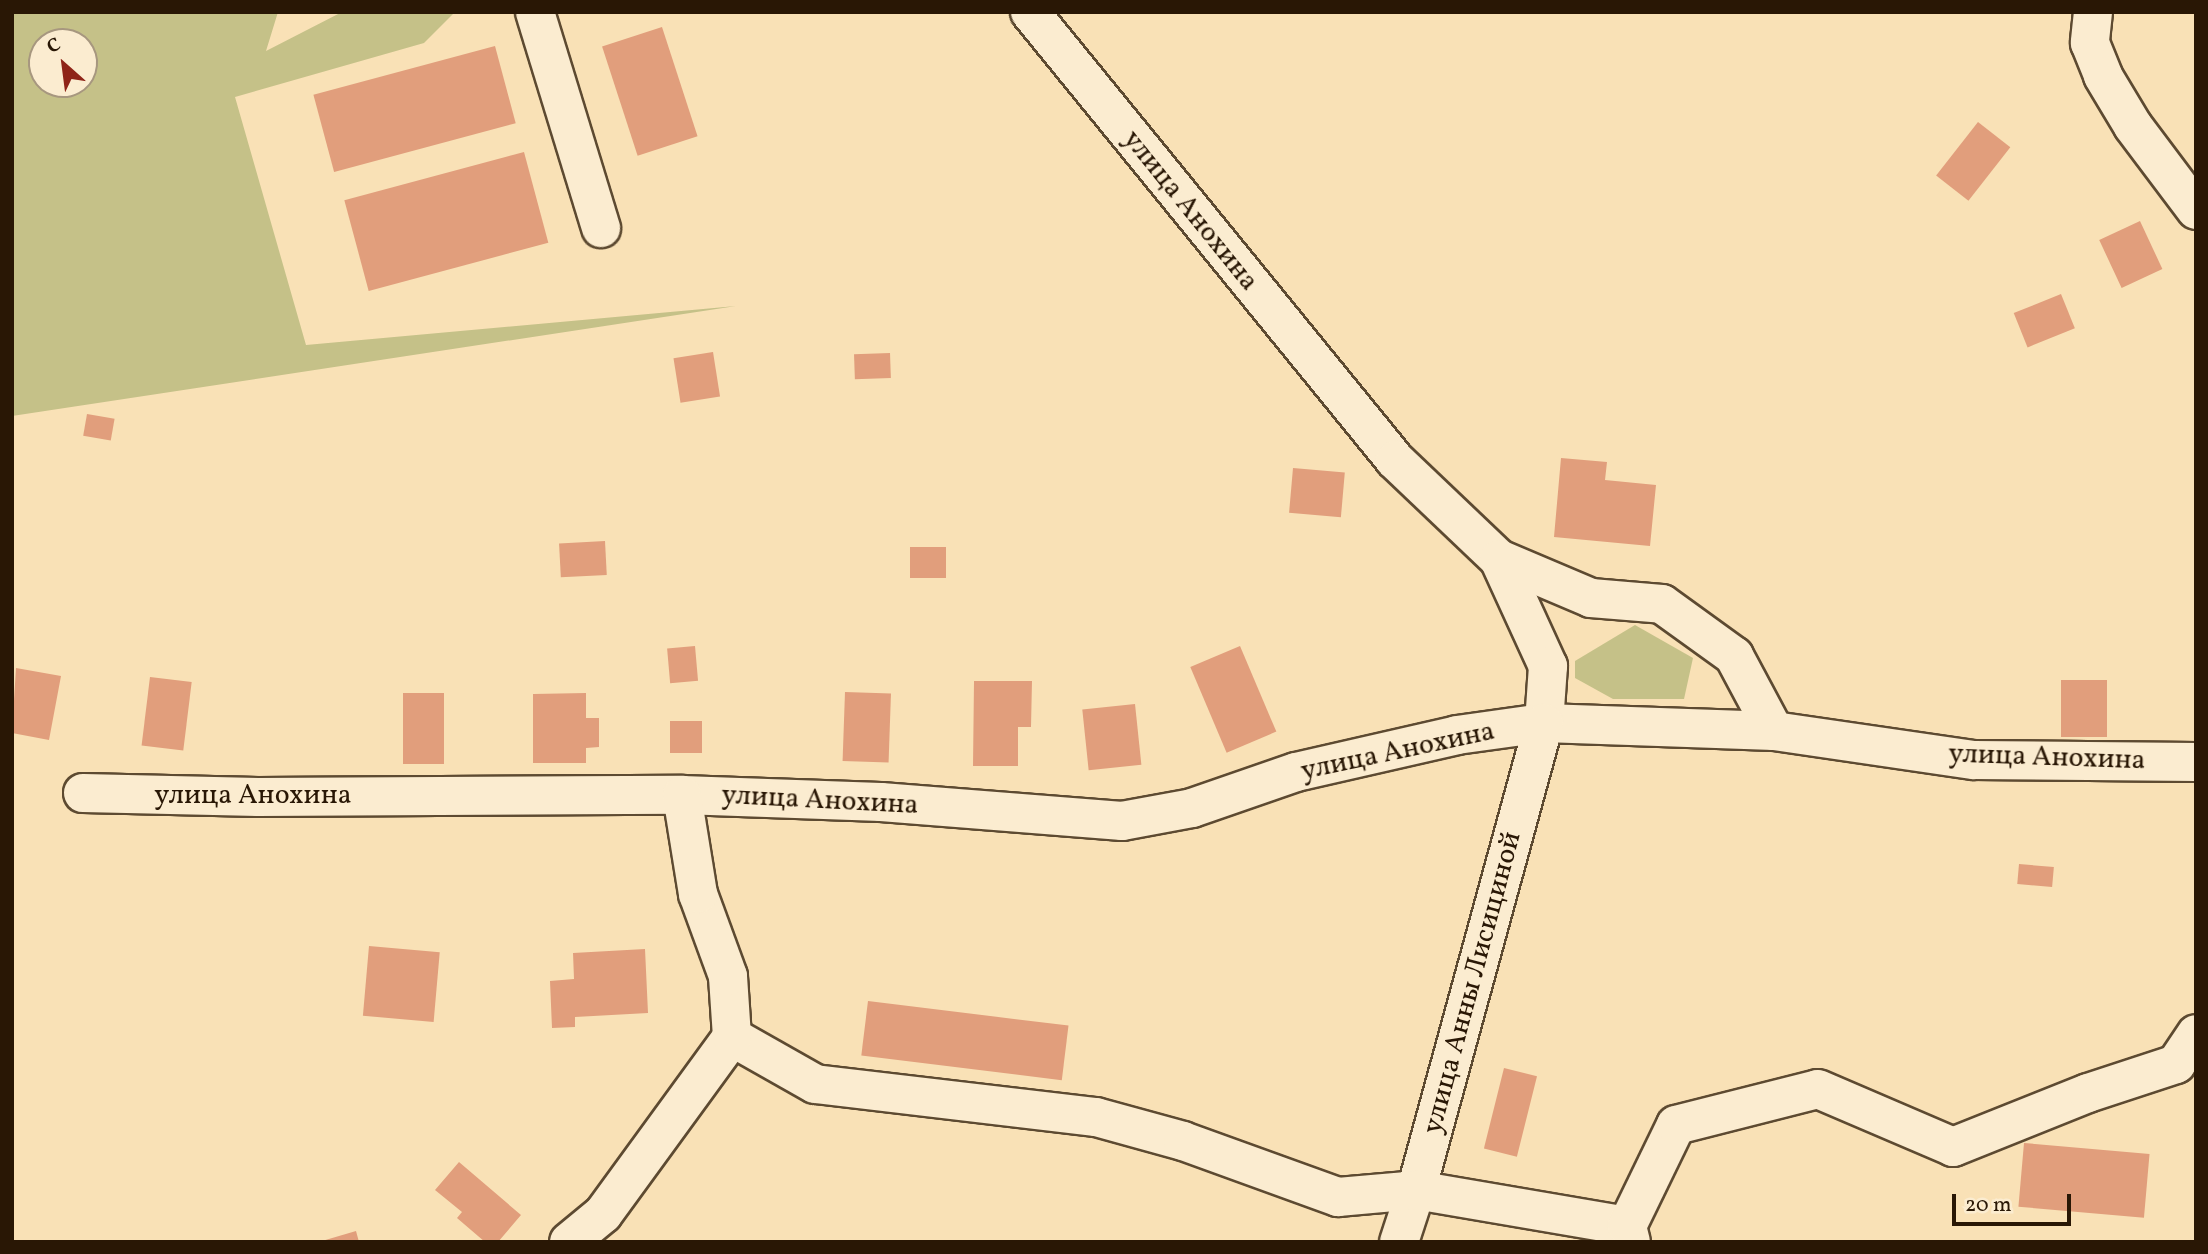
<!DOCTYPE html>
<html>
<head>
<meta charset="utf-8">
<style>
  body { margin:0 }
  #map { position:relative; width:2208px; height:1254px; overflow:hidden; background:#f9e1b6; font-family:Vollkorn,serif }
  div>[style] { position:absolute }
  .green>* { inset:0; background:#c5c188 }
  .building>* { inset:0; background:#e19e7c; transform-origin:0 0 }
  .roads { filter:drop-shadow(2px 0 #5d4a31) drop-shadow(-2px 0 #5d4a31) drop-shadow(0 2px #5d4a31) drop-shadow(0 -2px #5d4a31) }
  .minor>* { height:38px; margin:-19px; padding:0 19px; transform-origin:19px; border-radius:19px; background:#fbecd0 }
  span { translate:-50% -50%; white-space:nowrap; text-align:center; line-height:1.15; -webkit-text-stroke:6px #fbecd0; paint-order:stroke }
  .street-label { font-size:28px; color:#291705 }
  .frame { position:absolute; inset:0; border:14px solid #291705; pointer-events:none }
  .north { position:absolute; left:28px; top:28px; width:70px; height:70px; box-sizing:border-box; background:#fbecd0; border:2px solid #a7977f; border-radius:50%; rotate:332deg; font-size:19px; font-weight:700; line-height:28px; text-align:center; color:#291705 }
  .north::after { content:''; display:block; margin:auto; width:24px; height:32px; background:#8f2418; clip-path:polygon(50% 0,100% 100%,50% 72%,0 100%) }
  .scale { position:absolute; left:1952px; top:1194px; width:119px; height:32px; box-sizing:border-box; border:4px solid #291705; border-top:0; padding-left:9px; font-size:21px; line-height:24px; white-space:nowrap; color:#291705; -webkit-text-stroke:5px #fbecd0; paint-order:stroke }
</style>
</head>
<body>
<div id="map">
  <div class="green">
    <i style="clip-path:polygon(evenodd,12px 12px,278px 12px,266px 51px,342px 12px,455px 12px,424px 43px,235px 97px,306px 345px,736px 306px,12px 416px,12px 12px,42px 42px,84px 42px,84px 84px,42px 84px,42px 42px)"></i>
    <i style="clip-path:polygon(1635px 625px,1693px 658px,1684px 699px,1613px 699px,1575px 678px,1575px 661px)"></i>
  </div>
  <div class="building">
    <i style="left:662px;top:27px;width:115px;height:63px;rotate:72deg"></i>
    <i style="left:495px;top:46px;width:80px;height:188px;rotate:75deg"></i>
    <i style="left:1978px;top:122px;width:41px;height:68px;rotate:38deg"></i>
    <i style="left:524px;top:152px;width:94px;height:186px;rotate:75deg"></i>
    <i style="left:2140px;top:221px;width:53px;height:45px;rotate:65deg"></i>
    <i style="left:2061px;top:294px;width:37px;height:51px;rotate:68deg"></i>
    <i style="left:713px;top:352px;width:45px;height:40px;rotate:81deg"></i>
    <i style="left:890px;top:353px;width:25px;height:36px;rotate:88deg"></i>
    <i style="left:87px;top:414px;width:28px;height:22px;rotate:10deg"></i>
    <i style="clip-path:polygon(1561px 458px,1607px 462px,1605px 480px,1656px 485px,1650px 546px,1554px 537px)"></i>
    <i style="left:1293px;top:468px;width:52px;height:45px;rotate:5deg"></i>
    <i style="left:605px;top:541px;width:34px;height:46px;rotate:87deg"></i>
    <i style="left:910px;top:547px;width:36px;height:31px"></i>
    <i style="left:695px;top:646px;width:35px;height:28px;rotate:85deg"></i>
    <i style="left:1240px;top:646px;width:93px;height:54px;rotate:67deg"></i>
    <i style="clip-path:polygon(16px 668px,61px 676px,49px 740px,12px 733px)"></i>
    <i style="left:150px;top:677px;width:42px;height:69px;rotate:7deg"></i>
    <i style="left:2061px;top:680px;width:46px;height:57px"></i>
    <i style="clip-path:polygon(974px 681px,1032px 681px,1031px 727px,1018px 727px,1018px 766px,973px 766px)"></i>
    <i style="left:845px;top:692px;width:46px;height:69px;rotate:2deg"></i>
    <i style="left:403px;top:693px;width:41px;height:71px"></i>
    <i style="clip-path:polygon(586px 693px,586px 718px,599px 718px,599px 747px,586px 748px,586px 763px,533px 763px,533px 694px)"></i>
    <i style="left:1135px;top:704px;width:61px;height:53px;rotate:84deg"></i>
    <i style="left:670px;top:721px;width:32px;height:32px"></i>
    <i style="left:2019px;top:864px;width:35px;height:20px;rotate:5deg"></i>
    <i style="left:369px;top:946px;width:71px;height:70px;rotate:5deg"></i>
    <i style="clip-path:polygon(645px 949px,648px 1013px,575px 1017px,575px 1027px,552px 1028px,550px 981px,574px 979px,573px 953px)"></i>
    <i style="left:868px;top:1001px;width:202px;height:55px;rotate:7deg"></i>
    <i style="left:1504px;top:1068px;width:34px;height:83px;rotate:14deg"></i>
    <i style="left:2024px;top:1143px;width:126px;height:64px;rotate:5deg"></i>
    <i style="clip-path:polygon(459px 1162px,521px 1215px,498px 1242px,485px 1242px,457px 1218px,462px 1212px,435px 1190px)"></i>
    <i style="clip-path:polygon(356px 1231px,359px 1242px,322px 1242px,322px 1241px)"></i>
  </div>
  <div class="roads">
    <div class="minor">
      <i style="left:535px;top:12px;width:226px;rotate:73deg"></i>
      <i style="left:1030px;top:12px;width:578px;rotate:50.83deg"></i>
      <i style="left:1395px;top:460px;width:144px;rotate:43.6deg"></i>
      <i style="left:1499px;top:559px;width:100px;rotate:23deg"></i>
      <i style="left:1591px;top:598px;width:71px;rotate:4.8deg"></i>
      <i style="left:1662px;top:604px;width:89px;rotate:35.8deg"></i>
      <i style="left:1734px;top:656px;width:85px;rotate:61.9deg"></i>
      <i style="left:1774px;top:731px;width:202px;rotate:8.3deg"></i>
      <i style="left:1974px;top:760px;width:222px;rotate:0.5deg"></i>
      <i style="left:2093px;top:12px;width:31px;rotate:96deg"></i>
      <i style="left:2090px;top:43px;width:35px;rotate:68deg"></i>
      <i style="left:2103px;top:76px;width:58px;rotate:59deg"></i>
      <i style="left:2133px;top:126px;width:105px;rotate:53.1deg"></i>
      <i style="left:1499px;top:559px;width:118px;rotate:65.4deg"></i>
      <i style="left:1548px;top:666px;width:57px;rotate:94deg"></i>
      <i style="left:1544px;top:723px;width:230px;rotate:2deg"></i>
      <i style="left:83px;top:793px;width:175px;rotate:1.3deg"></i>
      <i style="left:258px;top:797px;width:424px;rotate:-0.3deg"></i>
      <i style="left:682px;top:795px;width:199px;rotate:2deg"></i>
      <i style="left:881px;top:802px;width:242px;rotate:4.5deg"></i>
      <i style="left:1122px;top:821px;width:71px;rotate:-10.5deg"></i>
      <i style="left:1192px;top:808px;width:110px;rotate:-19.1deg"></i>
      <i style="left:1296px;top:772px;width:165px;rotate:-12.9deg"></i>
      <i style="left:1457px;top:735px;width:88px;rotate:-7.9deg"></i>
      <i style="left:1544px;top:723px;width:484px;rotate:105.3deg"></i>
      <i style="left:1416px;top:1190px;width:55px;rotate:108.1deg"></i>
      <i style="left:732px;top:1037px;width:95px;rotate:29.5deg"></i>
      <i style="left:815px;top:1084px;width:283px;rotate:6.7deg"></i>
      <i style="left:1096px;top:1117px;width:90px;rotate:15.4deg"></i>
      <i style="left:1183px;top:1141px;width:165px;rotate:19.9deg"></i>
      <i style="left:1338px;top:1197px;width:78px;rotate:-5.1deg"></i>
      <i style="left:1416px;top:1190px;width:214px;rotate:9.7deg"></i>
      <i style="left:1627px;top:1226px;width:16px;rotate:76deg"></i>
      <i style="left:1627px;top:1226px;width:112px;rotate:-64.1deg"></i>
      <i style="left:1676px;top:1125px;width:146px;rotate:-14.2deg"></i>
      <i style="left:1818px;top:1089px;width:147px;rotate:23.2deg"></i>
      <i style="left:1953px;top:1147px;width:145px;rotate:-21.8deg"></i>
      <i style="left:2088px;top:1093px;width:93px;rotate:-18.2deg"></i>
      <i style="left:2176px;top:1064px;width:36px;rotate:-56deg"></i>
      <i style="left:569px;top:1242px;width:44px;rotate:-39.5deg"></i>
      <i style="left:603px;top:1214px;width:219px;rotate:-53.9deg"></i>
      <i style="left:732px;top:1037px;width:61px;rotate:-93.8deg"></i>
      <i style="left:728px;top:976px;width:87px;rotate:-110.1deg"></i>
      <i style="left:698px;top:894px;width:100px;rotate:-99.2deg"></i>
    </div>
  </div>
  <div class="street-label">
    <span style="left:1190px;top:211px;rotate:51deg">улица Анохина</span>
    <span style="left:1398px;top:752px;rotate:-12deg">улица Анохина</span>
    <span style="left:2047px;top:758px;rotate:2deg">улица Анохина</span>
    <span style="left:253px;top:796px">улица Анохина</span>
    <span style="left:820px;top:801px;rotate:3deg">улица Анохина</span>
    <span style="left:1473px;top:983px;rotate:-75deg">улица Анны Лисициной</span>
  </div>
  <div class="frame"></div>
  <div class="north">С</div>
  <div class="scale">20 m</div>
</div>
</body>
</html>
